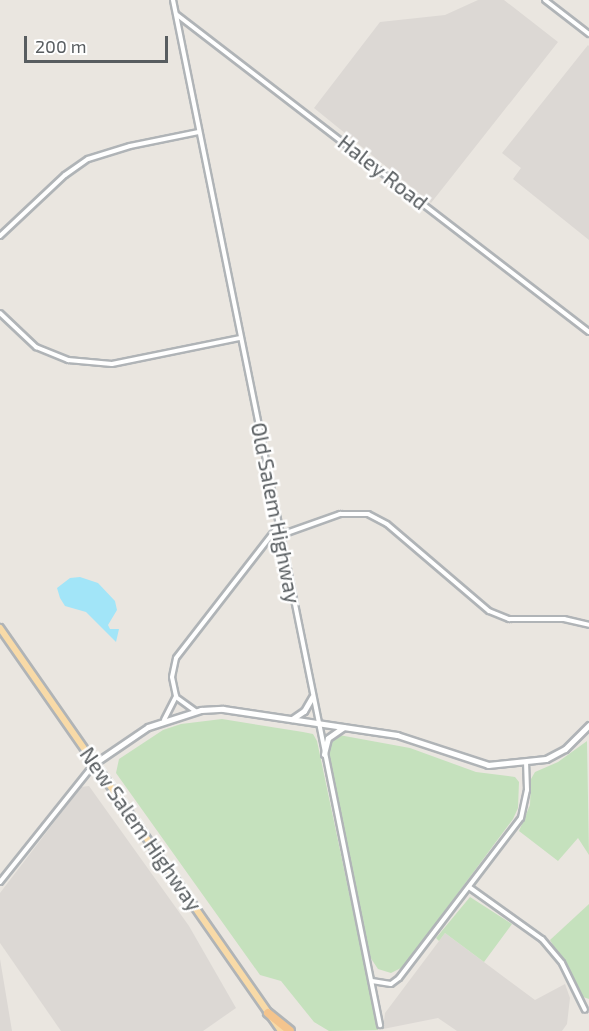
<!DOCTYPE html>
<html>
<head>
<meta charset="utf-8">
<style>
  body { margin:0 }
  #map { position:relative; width:589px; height:1031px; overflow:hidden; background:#eae6e0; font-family:"Exo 2",sans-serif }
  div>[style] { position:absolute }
  .industrial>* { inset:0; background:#dcd8d4 }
  .green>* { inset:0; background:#c5e1bd }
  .water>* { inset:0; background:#a2e5f8 }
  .roads { filter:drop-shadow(2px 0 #b0b4b7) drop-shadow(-2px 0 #b0b4b7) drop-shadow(0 2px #b0b4b7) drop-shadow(0 -2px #b0b4b7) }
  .street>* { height:4px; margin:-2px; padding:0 2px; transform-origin:2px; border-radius:2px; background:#fff }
  .secondary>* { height:5px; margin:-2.5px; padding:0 2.5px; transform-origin:2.5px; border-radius:2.5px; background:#fff }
  .primary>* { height:6px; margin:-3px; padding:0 3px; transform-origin:3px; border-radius:3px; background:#f8daa7 }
  .highway>* { height:8px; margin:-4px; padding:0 4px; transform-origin:4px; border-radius:4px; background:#f4c48d }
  span { translate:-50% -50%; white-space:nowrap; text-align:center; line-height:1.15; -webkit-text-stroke:5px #fff; paint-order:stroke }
  .street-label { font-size:21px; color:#585d60 }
  .scale { position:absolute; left:24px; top:36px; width:144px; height:27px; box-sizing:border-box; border:3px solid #585d60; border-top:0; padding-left:8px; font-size:18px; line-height:21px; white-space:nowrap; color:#585d60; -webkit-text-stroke:4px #fff; paint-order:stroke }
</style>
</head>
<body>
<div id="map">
  <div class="industrial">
    <i style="clip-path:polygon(478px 0,504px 0,558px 42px,431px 203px,314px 108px,380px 22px,445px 15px)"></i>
    <i style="clip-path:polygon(588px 45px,589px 46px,589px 240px,513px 179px,521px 168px,502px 153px)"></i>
    <i style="clip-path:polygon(89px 786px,189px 926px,236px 1008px,203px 1031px,61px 1031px,0 943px,0 893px,81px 787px)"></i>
    <i style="clip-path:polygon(445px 933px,535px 1000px,565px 984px,570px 998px,567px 1024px,562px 1031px,457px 1031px,438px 1018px,383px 1029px,385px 1013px)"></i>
    <i style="clip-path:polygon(0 959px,12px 1031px,0 1031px)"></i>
  </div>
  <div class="green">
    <i style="clip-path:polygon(222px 719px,303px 732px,313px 734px,317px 741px,378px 1030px,329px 1031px,314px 1022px,281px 981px,260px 975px,116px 773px,119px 759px,163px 730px,181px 724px)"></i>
    <i style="clip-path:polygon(339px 735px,410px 748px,476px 772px,515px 777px,519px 782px,518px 808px,513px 819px,403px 967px,391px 973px,378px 969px,370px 957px,327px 758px,329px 742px)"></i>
    <i style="clip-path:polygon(587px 741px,589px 855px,578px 838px,558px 861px,519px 831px,530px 805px,531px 779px,535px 772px,558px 762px)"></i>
    <i style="clip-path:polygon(470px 897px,512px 924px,484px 962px,445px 933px,439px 941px,436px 938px)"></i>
    <i style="clip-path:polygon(589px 904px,589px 999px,583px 997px,550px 940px)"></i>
  </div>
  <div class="water">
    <i style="clip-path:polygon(80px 577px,98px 583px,115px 601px,117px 610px,108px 625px,110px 629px,119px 629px,116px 642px,86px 612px,65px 606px,60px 598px,57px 588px,70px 578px)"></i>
  </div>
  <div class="roads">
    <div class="street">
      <i style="left:173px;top:0;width:1046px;rotate:78.58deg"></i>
      <i style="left:545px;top:0;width:56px;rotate:37.7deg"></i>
      <i style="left:176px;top:14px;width:521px;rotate:37.6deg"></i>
      <i style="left:0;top:236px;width:89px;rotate:-43.2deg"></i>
      <i style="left:65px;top:175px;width:28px;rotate:-35deg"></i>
      <i style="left:88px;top:159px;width:44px;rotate:-17.2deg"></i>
      <i style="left:130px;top:146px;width:70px;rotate:-11.5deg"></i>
      <i style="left:0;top:313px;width:50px;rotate:43.4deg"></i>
      <i style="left:36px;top:347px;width:35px;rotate:22deg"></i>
      <i style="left:68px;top:360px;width:44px;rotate:5.2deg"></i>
      <i style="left:112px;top:364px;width:131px;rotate:-11.5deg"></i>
      <i style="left:281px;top:535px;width:63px;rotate:-19.6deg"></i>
      <i style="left:340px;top:514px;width:28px"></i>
      <i style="left:368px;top:514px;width:21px;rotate:28deg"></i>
      <i style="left:387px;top:524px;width:134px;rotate:40.5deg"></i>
      <i style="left:489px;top:611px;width:22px;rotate:22deg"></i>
      <i style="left:509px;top:619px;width:55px"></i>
      <i style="left:564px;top:619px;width:26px;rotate:13deg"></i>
      <i style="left:176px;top:697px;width:24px;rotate:36deg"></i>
      <i style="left:164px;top:720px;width:27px;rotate:-63deg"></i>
      <i style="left:176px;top:696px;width:19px;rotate:-102deg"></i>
      <i style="left:172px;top:677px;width:19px;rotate:-78deg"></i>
      <i style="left:176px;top:658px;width:168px;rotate:-52.2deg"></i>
      <i style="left:0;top:882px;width:152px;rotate:-51.4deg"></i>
      <i style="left:469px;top:887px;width:90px;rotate:35.5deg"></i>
      <i style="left:542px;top:939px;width:31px;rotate:50deg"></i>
      <i style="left:562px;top:963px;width:52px;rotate:63.9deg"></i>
      <i style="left:372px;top:981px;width:19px;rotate:9deg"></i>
      <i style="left:391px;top:984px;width:10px;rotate:-37deg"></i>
      <i style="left:399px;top:978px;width:201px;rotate:-52.7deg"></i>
      <i style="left:521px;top:818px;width:29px;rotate:-78deg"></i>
      <i style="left:527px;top:790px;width:26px;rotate:-92deg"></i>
    </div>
    <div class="secondary">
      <i style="left:292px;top:719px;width:14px;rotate:-34deg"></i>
      <i style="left:304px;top:711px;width:16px;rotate:-60deg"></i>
      <i style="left:324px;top:754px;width:16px;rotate:-76deg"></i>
      <i style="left:328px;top:738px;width:19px;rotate:-35deg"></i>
      <i style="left:95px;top:763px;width:64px;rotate:-34.2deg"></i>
      <i style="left:148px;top:727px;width:56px;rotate:-17.8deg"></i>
      <i style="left:201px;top:710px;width:22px;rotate:-3deg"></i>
      <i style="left:223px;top:709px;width:176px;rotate:8.5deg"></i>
      <i style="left:397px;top:735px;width:96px;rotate:18.2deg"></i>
      <i style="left:488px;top:765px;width:58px;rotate:-5.9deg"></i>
      <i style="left:546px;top:759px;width:21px;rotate:-28deg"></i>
      <i style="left:565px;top:749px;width:34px;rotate:-45deg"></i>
    </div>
    <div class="primary">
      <i style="left:0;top:628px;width:491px;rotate:55.1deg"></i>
    </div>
    <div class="highway">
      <i style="left:268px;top:1013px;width:28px;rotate:39deg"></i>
    </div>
  </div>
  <div class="street-label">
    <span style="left:383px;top:172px;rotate:38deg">Haley Road</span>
    <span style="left:276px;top:513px;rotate:79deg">Old Salem Highway</span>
    <span style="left:141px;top:829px;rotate:55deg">New Salem Highway</span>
  </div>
  <div class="scale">200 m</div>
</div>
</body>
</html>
